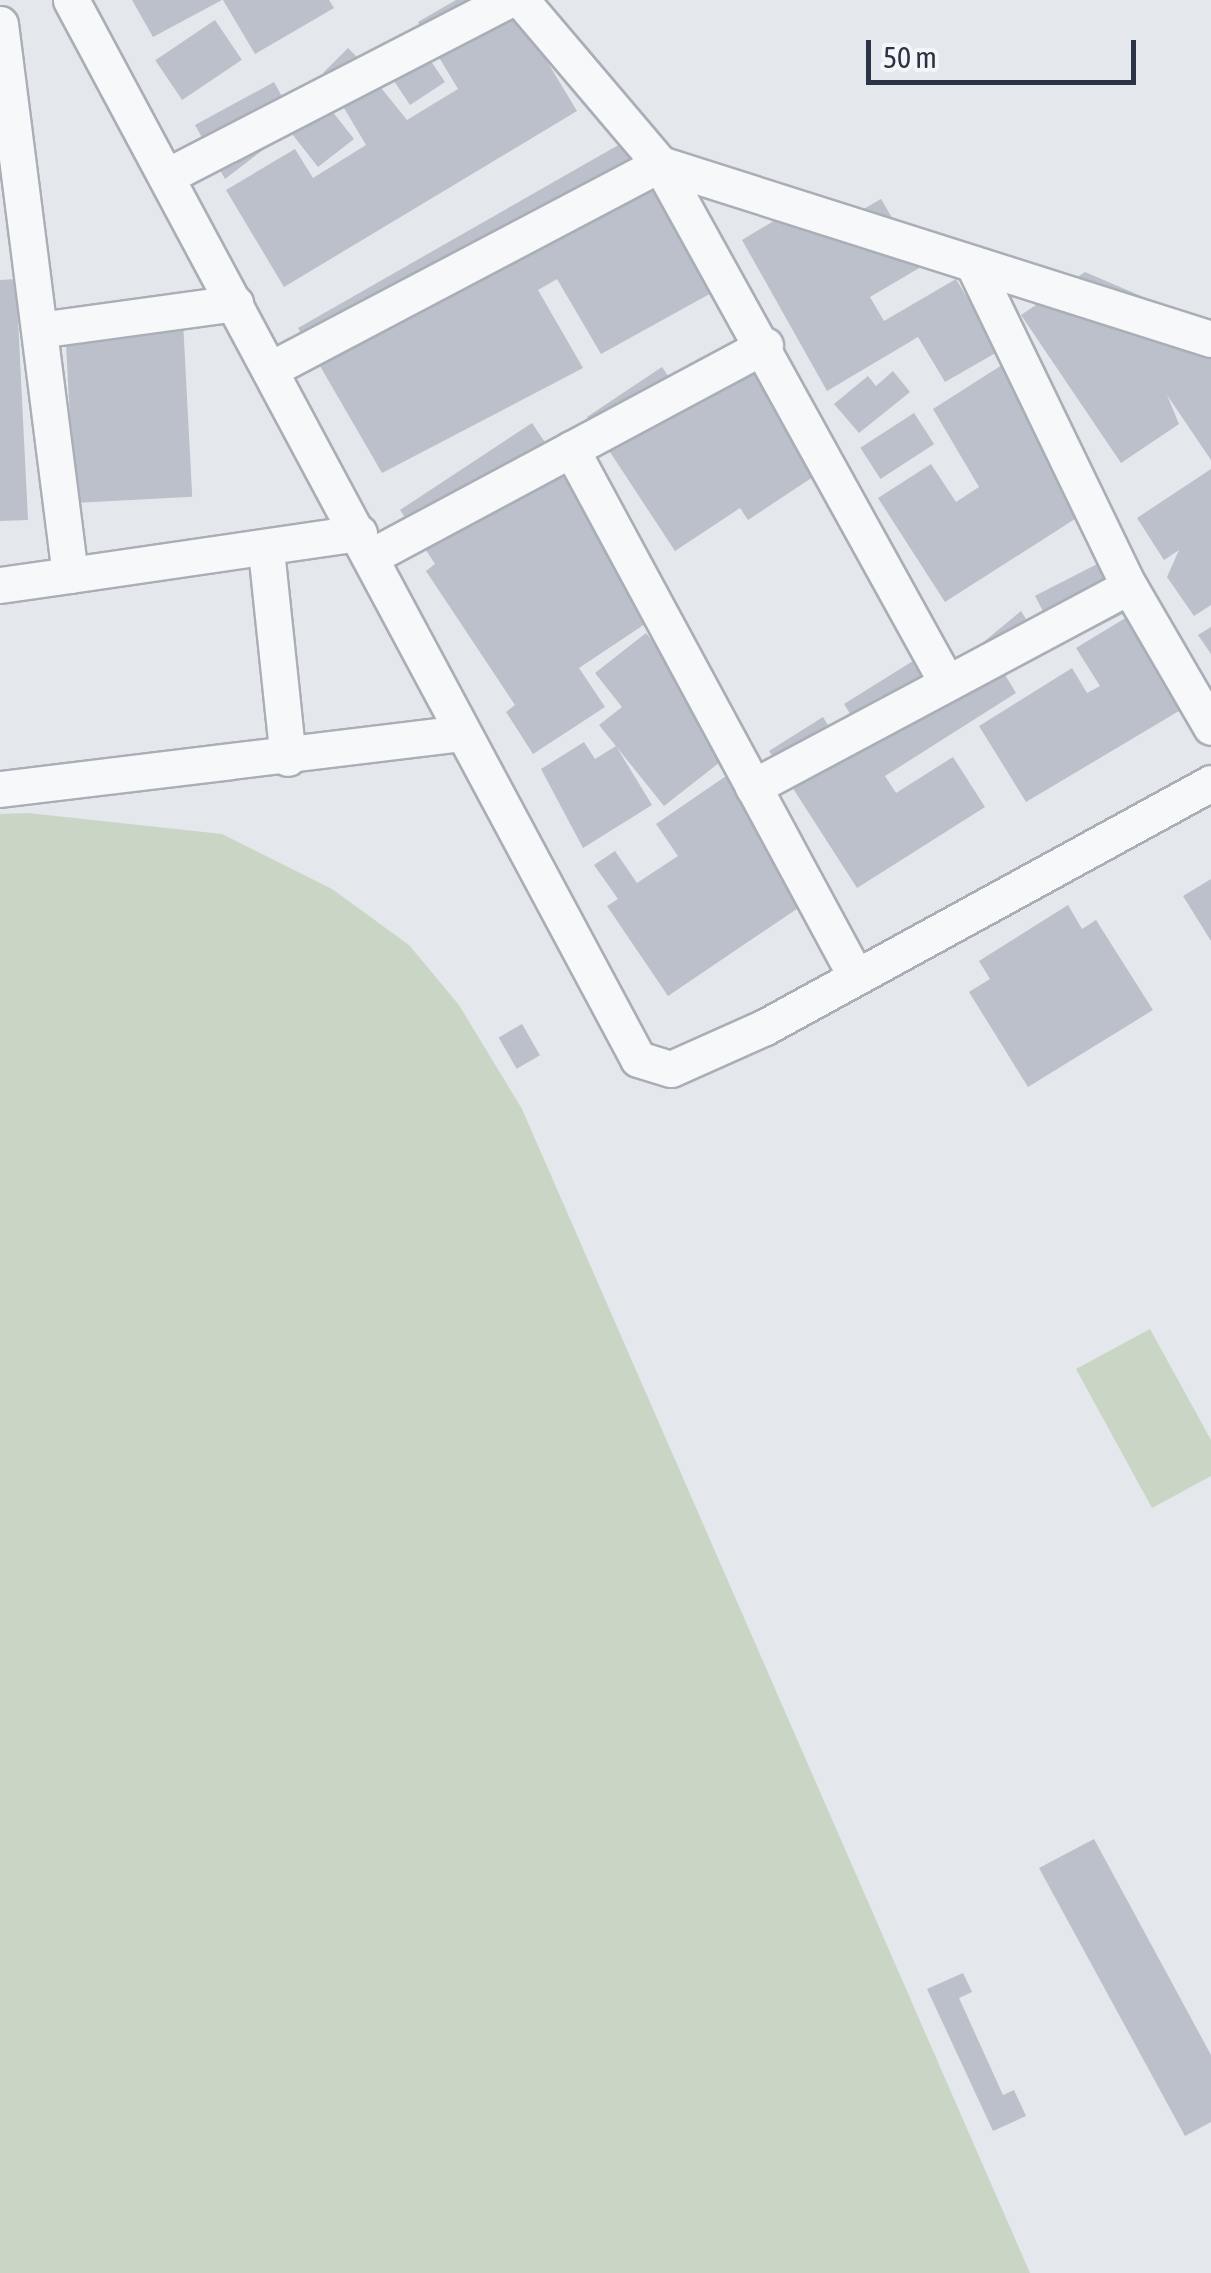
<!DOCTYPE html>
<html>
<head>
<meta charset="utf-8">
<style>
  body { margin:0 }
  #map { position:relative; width:1211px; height:2273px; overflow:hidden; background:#e4e7ec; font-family:"Asap Condensed",sans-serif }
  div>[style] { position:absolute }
  .green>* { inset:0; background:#c9d6c5 }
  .building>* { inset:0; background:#bbc0ca; transform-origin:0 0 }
  .roads { filter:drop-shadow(2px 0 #a9aeb7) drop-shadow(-2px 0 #a9aeb7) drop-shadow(0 2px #a9aeb7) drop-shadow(0 -2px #a9aeb7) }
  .minor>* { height:35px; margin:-17.5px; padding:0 17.5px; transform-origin:17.5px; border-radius:17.5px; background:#f7f8fa }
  span { translate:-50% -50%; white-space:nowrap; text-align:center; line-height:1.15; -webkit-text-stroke:9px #f4f6f9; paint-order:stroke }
  .scale { position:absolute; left:866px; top:40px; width:270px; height:45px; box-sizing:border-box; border:5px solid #2b3445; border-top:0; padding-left:12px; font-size:30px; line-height:35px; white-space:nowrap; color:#2b3445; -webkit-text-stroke:8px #f4f6f9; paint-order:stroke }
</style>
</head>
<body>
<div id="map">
  <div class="green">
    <i style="clip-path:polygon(28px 813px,222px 834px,332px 889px,409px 945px,459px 1005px,522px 1109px,1030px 2273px,0 2273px,0 814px)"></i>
    <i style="clip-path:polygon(1150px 1329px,1211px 1440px,1211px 1476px,1152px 1508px,1076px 1369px)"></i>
  </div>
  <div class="building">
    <i style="clip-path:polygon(132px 0,222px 0,153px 37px)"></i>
    <i style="clip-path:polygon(223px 0,329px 0,334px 8px,255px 54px)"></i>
    <i style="clip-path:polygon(456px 0,510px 0,577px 111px,284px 287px,226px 190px,295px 149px,313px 178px,366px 145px,338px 98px,373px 78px,407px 120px,458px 89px,418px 22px)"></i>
    <i style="left:215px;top:20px;width:48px;height:72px;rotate:56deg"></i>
    <i style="left:348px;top:48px;width:24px;height:35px;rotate:45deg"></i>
    <i style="clip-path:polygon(424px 51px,445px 82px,410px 105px,376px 54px)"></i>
    <i style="clip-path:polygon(274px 82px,294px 118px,321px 97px,354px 139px,318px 167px,289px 130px,225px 179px,195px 125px)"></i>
    <i style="clip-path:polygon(636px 135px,724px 286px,601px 354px,557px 279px,538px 290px,583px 368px,382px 473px,298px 328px)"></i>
    <i style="clip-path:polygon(881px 199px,921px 267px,870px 297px,884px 321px,956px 279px,999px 351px,945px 382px,918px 337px,827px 391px,742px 240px,802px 204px,820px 234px)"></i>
    <i style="clip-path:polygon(1085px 272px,1211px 326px,1211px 460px,1167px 395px,1179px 424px,1121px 463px,1021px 315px)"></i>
    <i style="clip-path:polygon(16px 279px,28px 520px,0 521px,0 280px)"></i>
    <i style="left:183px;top:321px;width:176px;height:118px;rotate:87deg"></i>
    <i style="clip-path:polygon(740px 340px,825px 469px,748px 520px,740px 508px,675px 551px,587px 417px,662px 367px,674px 385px)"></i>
    <i style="clip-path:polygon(1002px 365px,1089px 510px,945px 602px,878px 498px,931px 464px,956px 502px,979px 487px,933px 409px)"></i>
    <i style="clip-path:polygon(893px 371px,910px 392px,859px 433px,834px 404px,868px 376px,876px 386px)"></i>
    <i style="left:914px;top:413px;width:37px;height:64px;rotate:57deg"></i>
    <i style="clip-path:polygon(532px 423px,660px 614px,579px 668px,605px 707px,533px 754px,506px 712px,515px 705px,426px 571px,435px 564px,400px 510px)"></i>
    <i style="clip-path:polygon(1211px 469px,1211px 605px,1194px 616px,1167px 577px,1179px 550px,1164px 560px,1137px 518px)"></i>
    <i style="left:1109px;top:558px;width:56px;height:83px;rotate:63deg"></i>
    <i style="clip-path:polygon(1021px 611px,1036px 635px,996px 660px,1016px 693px,885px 776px,896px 793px,953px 757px,985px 807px,857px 888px,769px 751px,823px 717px,849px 759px,870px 746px,844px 704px,937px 646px,951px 669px)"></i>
    <i style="clip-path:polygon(1132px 614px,1189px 705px,1026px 802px,979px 726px,1072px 668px,1087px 693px,1100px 686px,1076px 648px)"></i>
    <i style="clip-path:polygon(1211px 627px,1211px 654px,1198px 635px)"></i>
    <i style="clip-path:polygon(646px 633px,738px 748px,664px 806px,599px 725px,622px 707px,595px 673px)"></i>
    <i style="clip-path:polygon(584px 742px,595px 759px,616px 746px,652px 805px,583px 848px,541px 769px)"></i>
    <i style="clip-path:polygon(726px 776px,810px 900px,668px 996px,607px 906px,618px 899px,594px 865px,615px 851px,637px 883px,678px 856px,656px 824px)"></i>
    <i style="clip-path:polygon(1211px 879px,1211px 941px,1183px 896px)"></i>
    <i style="clip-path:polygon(1068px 905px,1082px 929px,1096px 920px,1153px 1010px,1028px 1087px,969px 992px,990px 979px,979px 961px)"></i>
    <i style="left:522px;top:1024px;width:36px;height:27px;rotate:60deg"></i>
    <i style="clip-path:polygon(1094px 1839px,1211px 2055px,1211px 2122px,1185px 2136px,1039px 1868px)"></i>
    <i style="clip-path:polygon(963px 1973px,972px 1992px,959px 1998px,1003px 2095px,1014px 2090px,1026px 2116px,993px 2131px,927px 1989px)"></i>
  </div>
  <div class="roads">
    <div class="minor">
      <i style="left:71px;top:0;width:1201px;rotate:61.83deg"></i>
      <i style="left:638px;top:1059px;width:34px;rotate:17deg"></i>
      <i style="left:671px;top:1069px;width:103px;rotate:-24.1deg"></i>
      <i style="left:765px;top:1027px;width:508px;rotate:-28.68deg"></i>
      <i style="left:521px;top:0;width:215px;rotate:49.7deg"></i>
      <i style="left:660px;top:164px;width:593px;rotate:61.06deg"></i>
      <i style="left:0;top:24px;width:555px;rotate:82.76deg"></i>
      <i style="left:70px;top:575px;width:292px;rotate:-8.3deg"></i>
      <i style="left:169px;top:175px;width:382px;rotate:-27.3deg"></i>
      <i style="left:973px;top:264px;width:358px;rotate:64.2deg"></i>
      <i style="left:1129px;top:586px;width:163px;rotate:59.8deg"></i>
      <i style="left:46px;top:329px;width:191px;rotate:-7.8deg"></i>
      <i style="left:273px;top:368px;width:437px;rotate:-27.8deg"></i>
      <i style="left:660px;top:164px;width:578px;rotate:17.62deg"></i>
      <i style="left:571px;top:449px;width:596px;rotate:61.63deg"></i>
      <i style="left:266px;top:550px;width:209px;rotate:84deg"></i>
      <i style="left:372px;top:556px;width:446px;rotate:-28.2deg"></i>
      <i style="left:0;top:585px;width:71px;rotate:-8.1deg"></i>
      <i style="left:753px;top:787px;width:426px;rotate:-28.1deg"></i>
      <i style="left:0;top:789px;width:460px;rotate:-6.9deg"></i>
    </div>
  </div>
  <div class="scale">50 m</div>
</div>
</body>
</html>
